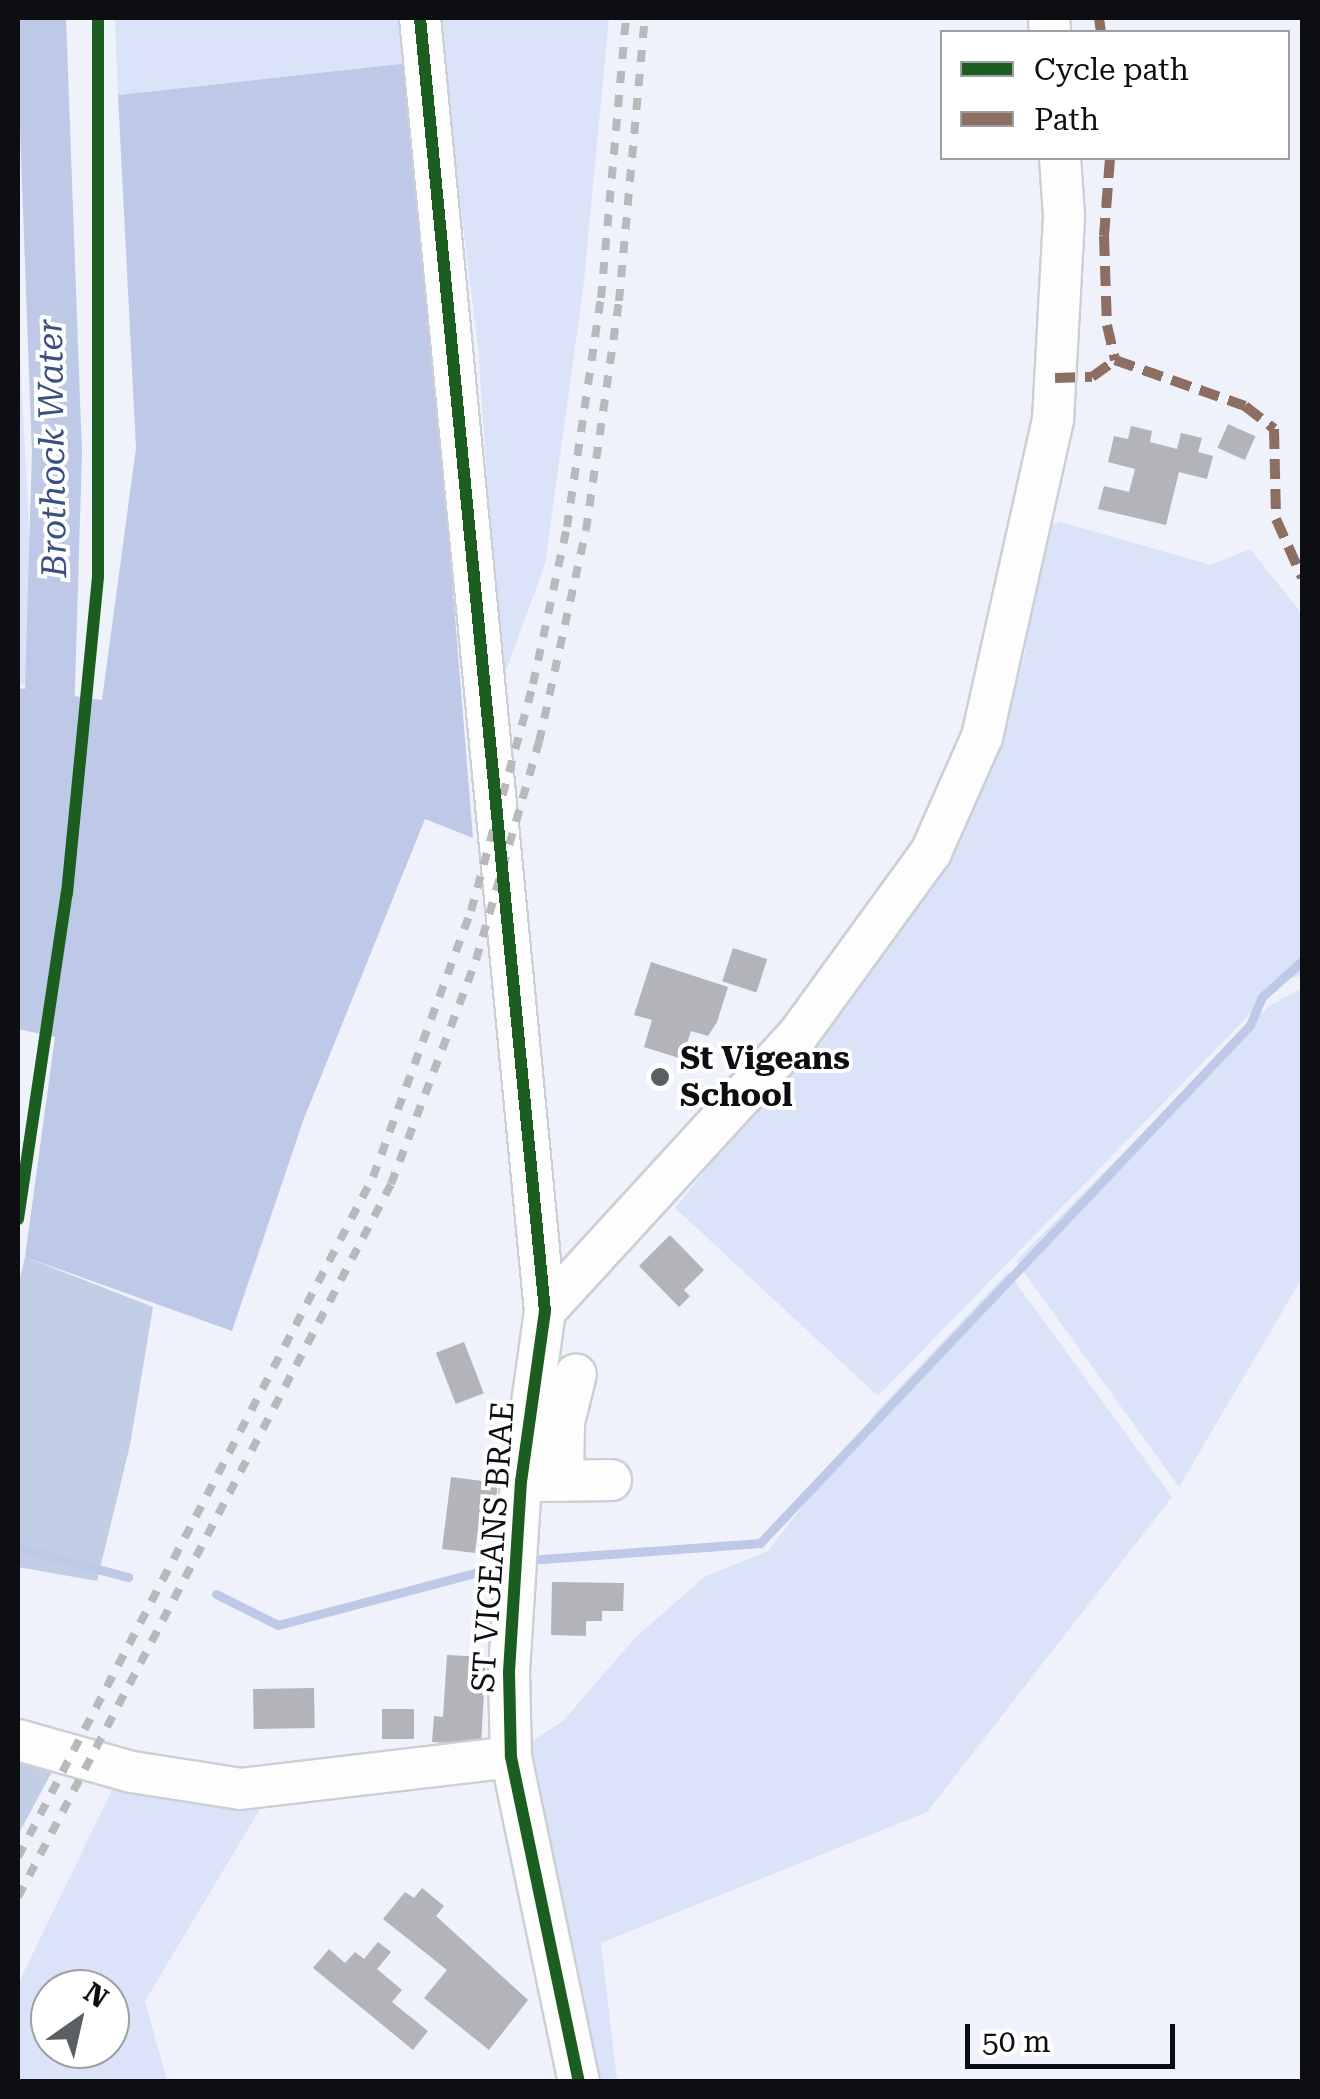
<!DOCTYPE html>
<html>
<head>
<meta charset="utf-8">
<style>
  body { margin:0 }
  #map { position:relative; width:1320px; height:2099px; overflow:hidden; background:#eff2fa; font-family:"Roboto Serif",serif }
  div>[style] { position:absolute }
  .green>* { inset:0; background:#dae3f7 }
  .forest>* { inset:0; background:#c2cee5 }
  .water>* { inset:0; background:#bdc9e6 }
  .stream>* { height:9px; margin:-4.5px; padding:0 4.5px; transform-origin:4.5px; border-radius:4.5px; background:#bdc9e6 }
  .river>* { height:50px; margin:-25px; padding:0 25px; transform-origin:25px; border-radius:25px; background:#bdc9e6 }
  .building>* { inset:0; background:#b2b4ba; transform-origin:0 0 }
  .roads { filter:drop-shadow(2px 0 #cccfd5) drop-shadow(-2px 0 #cccfd5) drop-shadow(0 2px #cccfd5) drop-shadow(0 -2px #cccfd5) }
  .minor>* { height:40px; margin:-20px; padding:0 20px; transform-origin:20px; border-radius:20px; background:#fdfdfe }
  .rail>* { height:8px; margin-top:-4px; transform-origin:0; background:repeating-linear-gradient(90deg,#b8b9bb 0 12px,transparent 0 24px) }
  .quiet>* { height:10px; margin-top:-5px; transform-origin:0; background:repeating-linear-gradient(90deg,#8d6e63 0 20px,transparent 0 30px) }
  .cycleway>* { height:12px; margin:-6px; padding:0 6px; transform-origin:6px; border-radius:6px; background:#1b5e20 }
  .dots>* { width:28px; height:28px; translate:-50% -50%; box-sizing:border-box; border:5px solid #fff; border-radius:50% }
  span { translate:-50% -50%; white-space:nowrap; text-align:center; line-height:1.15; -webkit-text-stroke:8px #fff; paint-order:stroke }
  .poi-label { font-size:32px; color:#0c0e12; font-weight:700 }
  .left { translate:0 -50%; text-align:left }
  .street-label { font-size:32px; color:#0c0e12 }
  .water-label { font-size:35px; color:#395080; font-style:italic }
  .frame { position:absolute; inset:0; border:20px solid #0c0e12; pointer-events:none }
  .legend { position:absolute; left:940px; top:30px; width:350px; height:130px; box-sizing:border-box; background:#fff; border:2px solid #9e9fa0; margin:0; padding:12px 18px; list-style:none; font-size:30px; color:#0c0e12 }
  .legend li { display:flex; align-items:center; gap:20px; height:50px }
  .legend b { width:50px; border:2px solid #9e9fa0 }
  .north { position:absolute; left:30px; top:1969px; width:100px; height:100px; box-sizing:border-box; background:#fff; border:2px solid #9e9fa0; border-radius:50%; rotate:34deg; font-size:28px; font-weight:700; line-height:40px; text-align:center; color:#0c0e12 }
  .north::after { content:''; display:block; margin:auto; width:35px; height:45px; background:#5b5e63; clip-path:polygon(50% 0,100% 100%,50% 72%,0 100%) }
  .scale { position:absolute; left:965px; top:2024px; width:210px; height:45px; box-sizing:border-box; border:5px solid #0c0e12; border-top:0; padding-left:12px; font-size:30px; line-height:35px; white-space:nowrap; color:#0c0e12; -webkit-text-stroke:8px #fff; paint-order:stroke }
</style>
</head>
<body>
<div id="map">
  <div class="green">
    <i style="clip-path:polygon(115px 18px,405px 18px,410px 63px,118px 95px)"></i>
    <i style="clip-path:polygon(437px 18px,609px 18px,583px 290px,545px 564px,501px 684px,478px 347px)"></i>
    <i style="clip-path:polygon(18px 318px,33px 602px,33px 686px,18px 684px)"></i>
    <i style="clip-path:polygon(1060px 522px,1211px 565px,1250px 549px,1302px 614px,1302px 976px,1284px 979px,878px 1396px,675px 1208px,889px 944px,987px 783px,1025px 653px,1044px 530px)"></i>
    <i style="clip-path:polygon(1302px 988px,1302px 1278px,1179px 1487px,1016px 1261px,1269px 1006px)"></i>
    <i style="clip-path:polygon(1008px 1272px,1172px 1497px,927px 1812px,601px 1943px,617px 2081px,581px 2081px,520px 1749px,563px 1721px,635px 1638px,704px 1577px,768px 1551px,878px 1410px)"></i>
    <i style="clip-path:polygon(evenodd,117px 1780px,263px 1804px,145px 2001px,167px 2081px,18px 2081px,18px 1984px,117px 1780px,50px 1989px,110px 1989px,110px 2049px,50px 2049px,50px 1989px)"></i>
  </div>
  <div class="forest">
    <i style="clip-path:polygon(25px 1257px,153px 1307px,130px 1445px,97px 1581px,18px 1567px,18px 1286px)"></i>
    <i style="clip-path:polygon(18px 1757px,54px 1768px,18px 1835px)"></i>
  </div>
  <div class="water">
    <i style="clip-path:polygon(410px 63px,473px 838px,425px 819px,303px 1121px,232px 1331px,25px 1257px,55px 1037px,18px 1029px,18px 688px,102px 700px,136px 448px,118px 95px)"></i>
  </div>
  <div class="stream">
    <i style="left:18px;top:1548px;width:114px;rotate:14.8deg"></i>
    <i style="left:528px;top:1560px;width:233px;rotate:-4.2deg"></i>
    <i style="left:760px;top:1543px;width:713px;rotate:-46.59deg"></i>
    <i style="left:1250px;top:1025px;width:30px;rotate:-67deg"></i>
    <i style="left:1262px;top:997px;width:54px;rotate:-42deg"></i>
    <i style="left:216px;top:1594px;width:69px;rotate:26.6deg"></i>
    <i style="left:278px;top:1625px;width:207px;rotate:-14.8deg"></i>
  </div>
  <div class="river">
    <i style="left:41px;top:18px;width:434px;rotate:87.9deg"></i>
    <i style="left:57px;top:452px;width:310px;rotate:91.7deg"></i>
  </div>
  <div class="building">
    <i style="left:1228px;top:424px;width:30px;height:26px;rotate:24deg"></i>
    <i style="clip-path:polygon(1131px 426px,1152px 431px,1150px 442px,1177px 449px,1181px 433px,1202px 438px,1198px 452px,1213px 456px,1207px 479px,1179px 472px,1166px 525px,1098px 509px,1104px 486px,1129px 492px,1135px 469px,1108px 462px,1114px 436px,1128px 439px)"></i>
    <i style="left:733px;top:948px;width:36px;height:35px;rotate:18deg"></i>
    <i style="clip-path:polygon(651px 962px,728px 987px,717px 1022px,708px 1036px,691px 1031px,682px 1059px,644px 1047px,652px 1020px,634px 1015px)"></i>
    <i style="clip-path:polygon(670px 1235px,704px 1270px,684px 1290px,690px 1296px,679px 1307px,639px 1266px)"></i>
    <i style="left:464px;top:1342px;width:55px;height:30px;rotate:69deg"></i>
    <i style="clip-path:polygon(451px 1477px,498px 1483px,494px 1516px,480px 1514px,475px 1553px,442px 1549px)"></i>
    <i style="clip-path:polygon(552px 1582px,624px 1583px,623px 1611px,602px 1611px,602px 1621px,586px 1621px,586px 1636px,551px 1635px)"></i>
    <i style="clip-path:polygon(447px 1655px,486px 1657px,481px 1745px,432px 1742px,434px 1716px,443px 1717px)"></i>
    <i style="left:314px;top:1688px;width:40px;height:61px;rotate:89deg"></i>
    <i style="left:382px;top:1709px;width:32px;height:30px"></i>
    <i style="clip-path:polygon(422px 1888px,444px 1906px,436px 1916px,528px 2000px,489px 2050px,424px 1998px,447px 1970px,383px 1919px,405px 1892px,414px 1898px)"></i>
    <i style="clip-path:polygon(378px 1942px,391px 1952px,377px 1969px,402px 1990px,392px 2002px,428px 2031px,413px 2050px,313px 1968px,329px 1949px,345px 1963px,355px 1952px,364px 1959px)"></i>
  </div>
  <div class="roads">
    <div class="minor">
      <i style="left:420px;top:18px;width:1299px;rotate:84.48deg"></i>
      <i style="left:545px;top:1311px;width:172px;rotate:98deg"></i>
      <i style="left:521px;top:1481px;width:191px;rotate:93.6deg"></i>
      <i style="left:509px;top:1672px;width:85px;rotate:88.7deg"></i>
      <i style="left:511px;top:1757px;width:332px;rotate:78.2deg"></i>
      <i style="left:1049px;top:18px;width:14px;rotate:86deg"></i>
      <i style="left:545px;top:1311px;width:374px;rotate:-47.5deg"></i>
      <i style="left:798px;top:1035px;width:226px;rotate:-54deg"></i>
      <i style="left:931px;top:852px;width:126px;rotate:-66.1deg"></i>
      <i style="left:982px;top:737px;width:325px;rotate:-77.4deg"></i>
      <i style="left:1053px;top:420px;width:205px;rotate:-86.9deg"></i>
      <i style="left:1064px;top:215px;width:57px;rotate:-94deg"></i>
      <i style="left:563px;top:1480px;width:58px;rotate:-89deg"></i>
      <i style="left:564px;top:1422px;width:49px;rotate:-76deg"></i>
      <i style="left:540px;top:1481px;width:71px;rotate:-0.8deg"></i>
      <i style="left:18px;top:1740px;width:118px;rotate:15.7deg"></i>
      <i style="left:132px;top:1772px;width:109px;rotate:8.9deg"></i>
      <i style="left:240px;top:1789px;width:273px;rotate:-6.7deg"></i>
    </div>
  </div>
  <div class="rail">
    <i style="left:18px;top:1857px;width:767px;rotate:-62.43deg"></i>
    <i style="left:373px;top:1177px;width:283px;rotate:-69.8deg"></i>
    <i style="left:471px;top:911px;width:235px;rotate:-74.7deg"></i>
    <i style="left:533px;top:684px;width:161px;rotate:-77.8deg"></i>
    <i style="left:567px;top:527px;width:232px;rotate:-81.6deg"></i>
    <i style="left:601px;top:298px;width:281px;rotate:-84.9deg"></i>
    <i style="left:18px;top:1897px;width:805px;rotate:-62.38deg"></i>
    <i style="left:391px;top:1184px;width:240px;rotate:-69.2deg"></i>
    <i style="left:476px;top:960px;width:227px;rotate:-73.9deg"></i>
    <i style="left:539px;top:742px;width:217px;rotate:-77.5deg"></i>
    <i style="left:586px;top:530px;width:231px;rotate:-81.8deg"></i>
    <i style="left:619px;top:301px;width:284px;rotate:-84.8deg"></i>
  </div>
  <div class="quiet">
    <i style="left:1099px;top:18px;width:14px;rotate:82deg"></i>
    <i style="left:1110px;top:158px;width:78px;rotate:94.4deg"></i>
    <i style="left:1104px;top:236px;width:89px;rotate:88.1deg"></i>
    <i style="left:1107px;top:325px;width:36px;rotate:77deg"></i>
    <i style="left:1115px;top:360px;width:138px;rotate:19.5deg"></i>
    <i style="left:1245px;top:406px;width:37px;rotate:38deg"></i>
    <i style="left:1274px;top:429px;width:90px;rotate:88.7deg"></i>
    <i style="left:1276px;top:519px;width:64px;rotate:65.9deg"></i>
    <i style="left:1055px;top:378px;width:37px;rotate:-2deg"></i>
    <i style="left:1092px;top:377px;width:29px;rotate:-36deg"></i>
  </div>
  <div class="cycleway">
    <i style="left:420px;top:18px;width:1299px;rotate:84.48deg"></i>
    <i style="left:545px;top:1311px;width:172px;rotate:98deg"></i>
    <i style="left:521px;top:1481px;width:191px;rotate:93.6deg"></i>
    <i style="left:509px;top:1672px;width:85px;rotate:88.7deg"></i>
    <i style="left:511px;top:1757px;width:332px;rotate:78.2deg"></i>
    <i style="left:18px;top:1219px;width:330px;rotate:-81.5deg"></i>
    <i style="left:67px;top:893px;width:318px;rotate:-84.4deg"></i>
    <i style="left:98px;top:577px;width:559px;rotate:-90deg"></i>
  </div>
  <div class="dots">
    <i style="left:660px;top:1077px;background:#5b5e63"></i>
  </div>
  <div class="poi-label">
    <span class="left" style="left:680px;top:1077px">St Vigeans<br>School</span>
  </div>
  <div class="street-label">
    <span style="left:493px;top:1547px;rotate:-86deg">ST VIGEANS BRAE</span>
  </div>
  <div class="water-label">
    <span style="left:53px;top:448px;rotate:-91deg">Brothock Water</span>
  </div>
  <div class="frame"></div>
  <ul class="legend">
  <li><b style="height:12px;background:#1b5e20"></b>Cycle path</li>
  <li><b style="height:12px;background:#8d6e63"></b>Path</li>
  </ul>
  <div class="north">N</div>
  <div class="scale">50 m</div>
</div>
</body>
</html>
